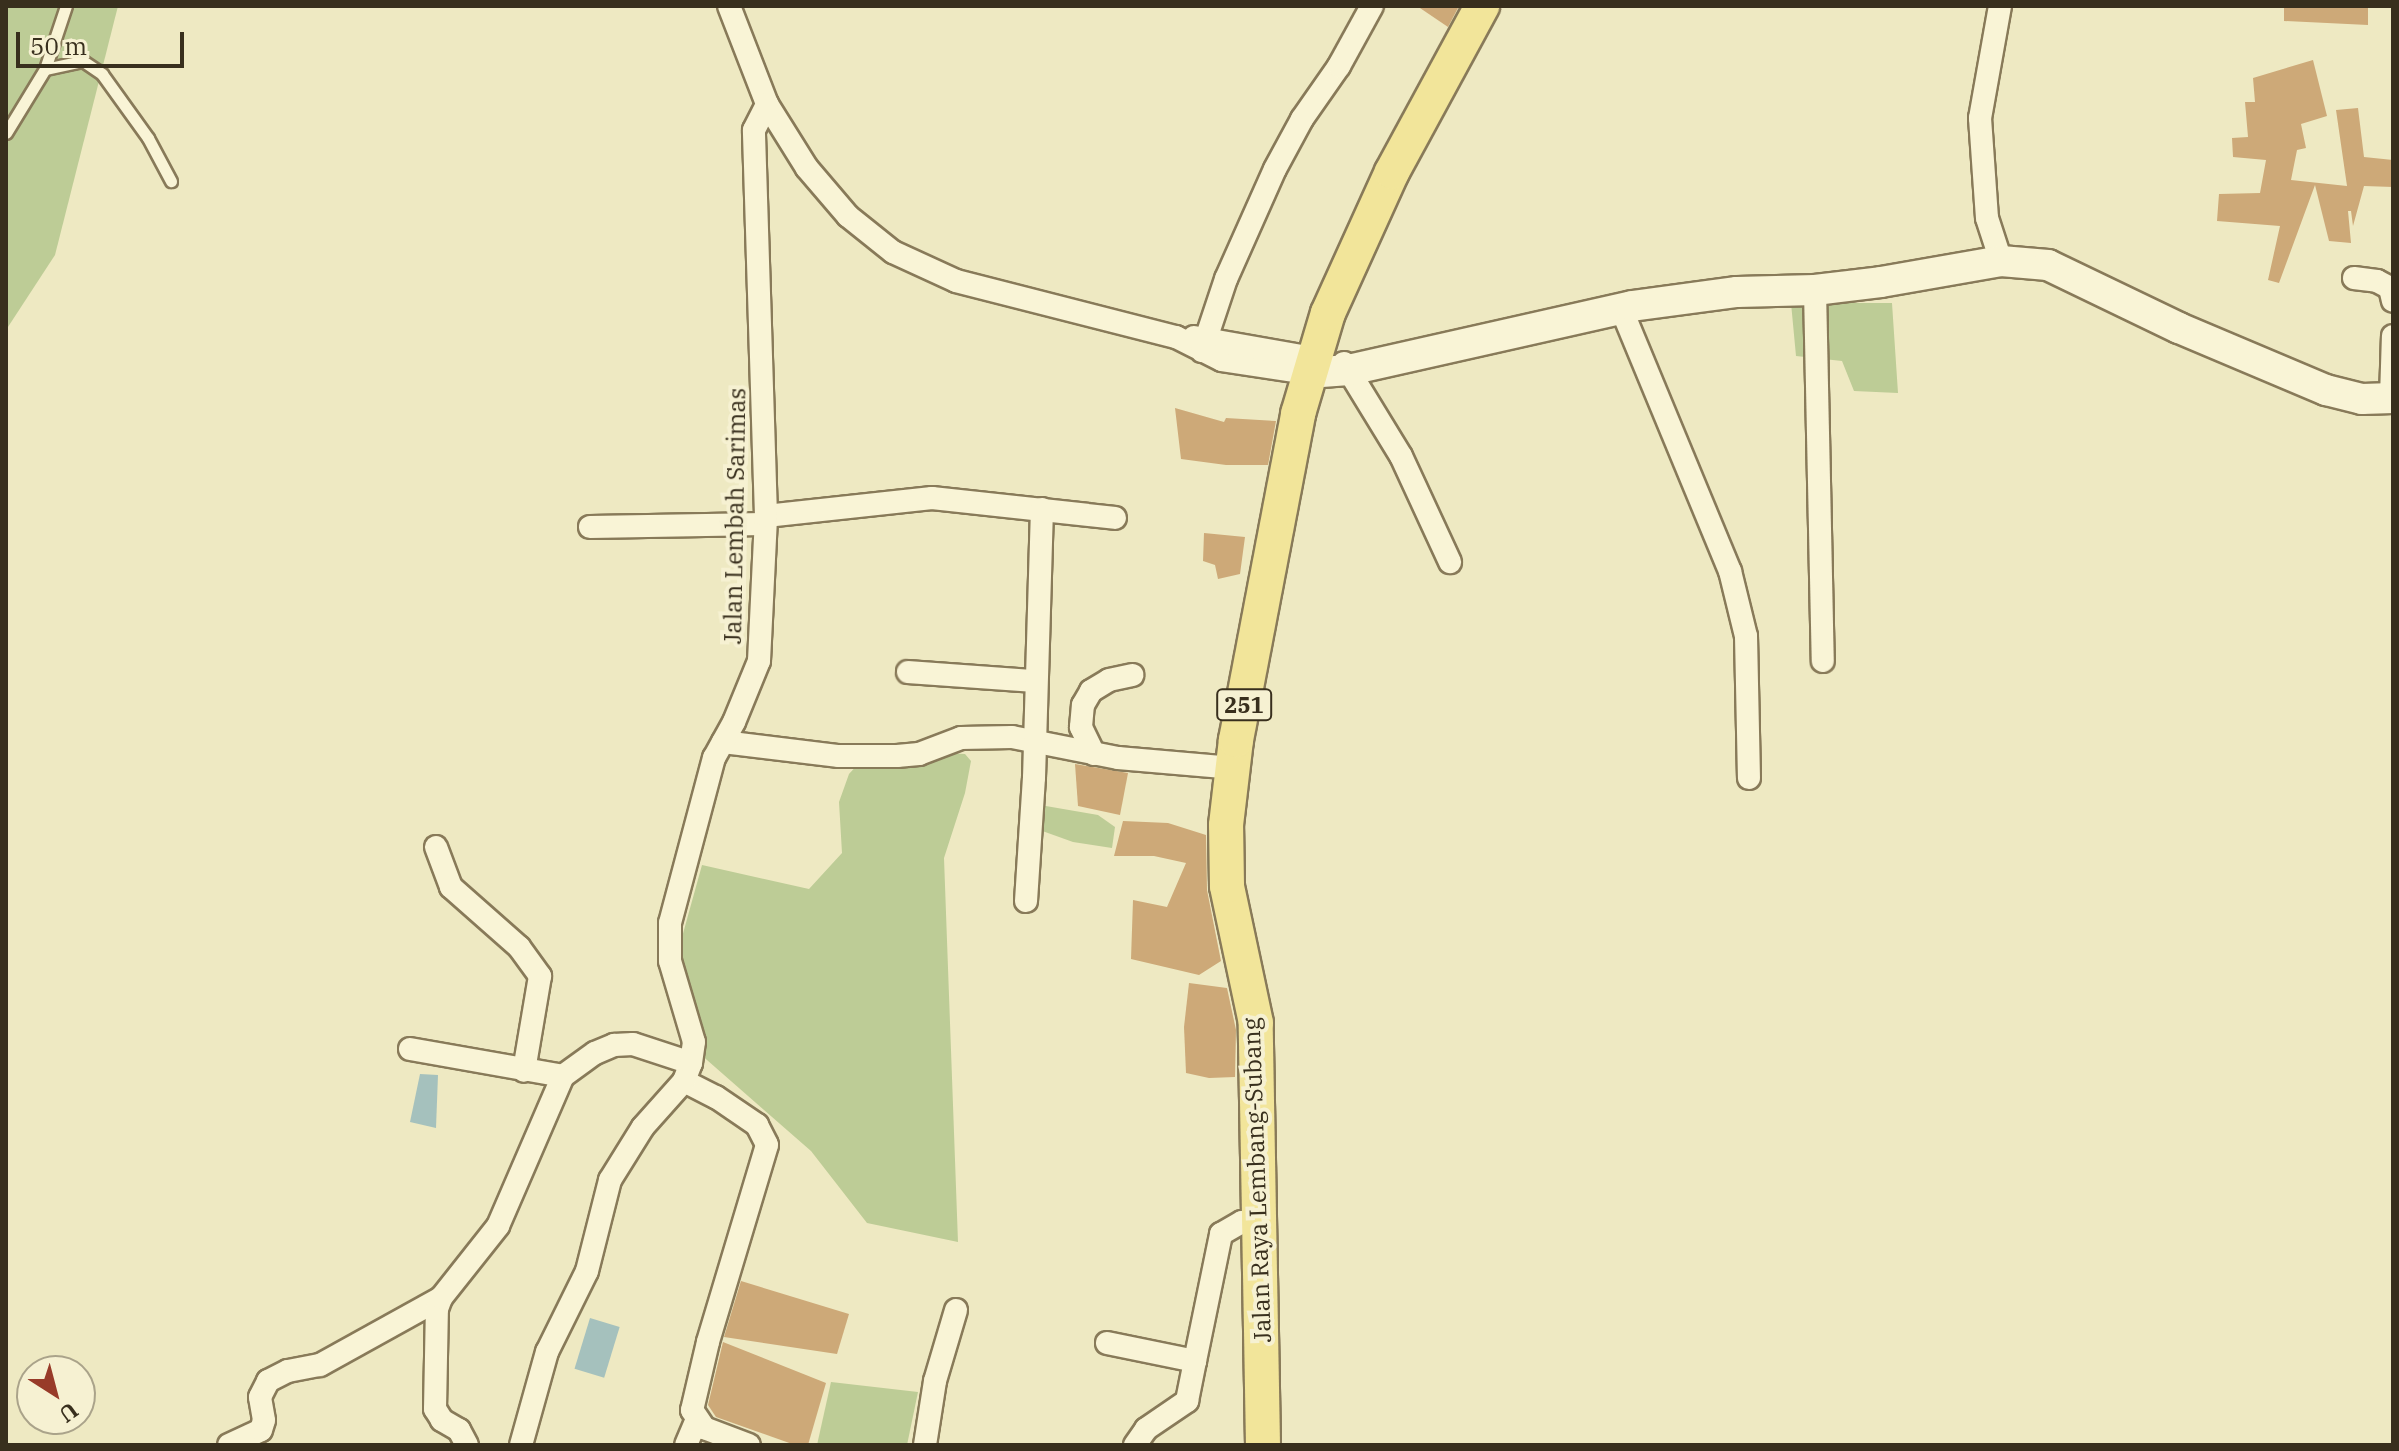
<!DOCTYPE html>
<html>
<head>
<meta charset="utf-8">
<style>
  body { margin:0 }
  #map { position:relative; width:2399px; height:1451px; overflow:hidden; background:#eee9c2; font-family:"IBM Plex Serif",serif }
  div>[style] { position:absolute }
  .green>* { inset:0; background:#bdcc96 }
  .water>* { inset:0; background:#a5c1bd; transform-origin:0 0 }
  .building>* { inset:0; background:#cda978 }
  .roads { filter:drop-shadow(2px 0 #887a59) drop-shadow(-2px 0 #887a59) drop-shadow(0 2px #887a59) drop-shadow(0 -2px #887a59) }
  .lane>* { height:11px; margin:-5.5px; padding:0 5.5px; transform-origin:5.5px; border-radius:5.5px; background:#f9f4d6 }
  .street>* { height:22px; margin:-11px; padding:0 11px; transform-origin:11px; border-radius:11px; background:#f9f4d6 }
  .secondary>* { height:30px; margin:-15px; padding:0 15px; transform-origin:15px; border-radius:15px; background:#f9f4d6 }
  .primary>* { height:34px; margin:-17px; padding:0 17px; transform-origin:17px; border-radius:17px; background:#f2e59a }
  span { translate:-50% -50%; white-space:nowrap; text-align:center; line-height:1.15; -webkit-text-stroke:8px #f6f1d2; paint-order:stroke }
  .shield-label span { padding:2px 6px; background:#f6f1d2; border:2px solid; border-radius:6px; -webkit-text-stroke-width:0 }
  .shield-label { font-size:22px; color:#382f1d; font-weight:700 }
  .street-label { font-size:24px; color:#382f1d }
  .frame { position:absolute; inset:0; border:8px solid #382f1d; pointer-events:none }
  .north { position:absolute; left:16px; top:1355px; width:80px; height:80px; box-sizing:border-box; background:#f6f1d2; border:2px solid #aaa38a; border-radius:50%; rotate:144deg; font-size:22px; font-weight:700; line-height:32px; text-align:center; color:#382f1d }
  .north::after { content:''; display:block; margin:auto; width:28px; height:36px; background:#983b29; clip-path:polygon(50% 0,100% 100%,50% 72%,0 100%) }
  .scale { position:absolute; left:16px; top:32px; width:168px; height:36px; box-sizing:border-box; border:4px solid #382f1d; border-top:0; padding-left:10px; font-size:24px; line-height:28px; white-space:nowrap; color:#382f1d; -webkit-text-stroke:6px #f6f1d2; paint-order:stroke }
</style>
</head>
<body>
<div id="map">
  <div class="green">
    <i style="clip-path:polygon(6px 6px,118px 6px,55px 255px,6px 330px)"></i>
    <i style="clip-path:polygon(1791px 303px,1892px 303px,1898px 393px,1854px 391px,1842px 361px,1796px 356px)"></i>
    <i style="clip-path:polygon(872px 749px,965px 754px,971px 761px,965px 793px,944px 858px,958px 1242px,867px 1223px,811px 1151px,699px 1053px,679px 948px,702px 865px,809px 889px,842px 853px,839px 802px,849px 774px)"></i>
    <i style="clip-path:polygon(1040px 805px,1098px 815px,1115px 827px,1112px 848px,1073px 842px,1034px 828px)"></i>
    <i style="clip-path:polygon(831px 1382px,918px 1392px,907px 1445px,817px 1445px)"></i>
  </div>
  <div class="water">
    <i style="clip-path:polygon(420px 1074px,438px 1075px,436px 1128px,410px 1122px)"></i>
    <i style="left:590px;top:1318px;width:31px;height:53px;rotate:17deg"></i>
  </div>
  <div class="building">
    <i style="clip-path:polygon(1417px 6px,1459px 6px,1448px 27px)"></i>
    <i style="clip-path:polygon(2284px 6px,2368px 6px,2368px 25px,2284px 21px)"></i>
    <i style="clip-path:polygon(2313px 60px,2327px 116px,2301px 124px,2306px 148px,2297px 150px,2291px 180px,2347px 186px,2336px 110px,2358px 108px,2364px 157px,2393px 160px,2393px 187px,2364px 186px,2353px 226px,2351px 211px,2348px 211px,2351px 243px,2329px 241px,2315px 185px,2279px 283px,2268px 280px,2280px 226px,2217px 221px,2219px 194px,2260px 193px,2266px 160px,2233px 157px,2232px 138px,2248px 137px,2245px 102px,2255px 102px,2253px 78px)"></i>
    <i style="clip-path:polygon(1175px 408px,1224px 422px,1226px 418px,1276px 421px,1268px 465px,1226px 465px,1181px 459px)"></i>
    <i style="clip-path:polygon(1204px 533px,1245px 537px,1240px 574px,1218px 579px,1215px 565px,1203px 561px)"></i>
    <i style="clip-path:polygon(1075px 764px,1128px 773px,1120px 815px,1078px 806px)"></i>
    <i style="clip-path:polygon(1123px 821px,1168px 823px,1206px 835px,1207px 890px,1221px 961px,1199px 975px,1131px 959px,1133px 900px,1167px 907px,1186px 863px,1154px 856px,1114px 856px)"></i>
    <i style="clip-path:polygon(1189px 983px,1227px 988px,1236px 1030px,1235px 1077px,1209px 1078px,1186px 1073px,1184px 1027px)"></i>
    <i style="clip-path:polygon(741px 1281px,849px 1314px,837px 1354px,724px 1337px)"></i>
    <i style="clip-path:polygon(723px 1342px,826px 1383px,808px 1445px,795px 1445px,716px 1417px,708px 1405px)"></i>
  </div>
  <div class="roads">
    <div class="lane">
      <i style="left:45px;top:69px;width:39px;rotate:-12deg"></i>
      <i style="left:83px;top:61px;width:23px;rotate:34deg"></i>
      <i style="left:102px;top:74px;width:79px;rotate:54.3deg"></i>
      <i style="left:148px;top:138px;width:49px;rotate:61.9deg"></i>
      <i style="left:6px;top:133px;width:75px;rotate:-58.6deg"></i>
      <i style="left:45px;top:69px;width:66px;rotate:-71.6deg"></i>
    </div>
    <div class="street">
      <i style="left:729px;top:6px;width:105px;rotate:68.8deg"></i>
      <i style="left:767px;top:104px;width:75px;rotate:58deg"></i>
      <i style="left:807px;top:168px;width:63px;rotate:49.5deg"></i>
      <i style="left:848px;top:216px;width:58px;rotate:38.7deg"></i>
      <i style="left:893px;top:252px;width:69px;rotate:24.7deg"></i>
      <i style="left:956px;top:281px;width:227px;rotate:14.3deg"></i>
      <i style="left:1176px;top:337px;width:51px;rotate:26.6deg"></i>
      <i style="left:1222px;top:360px;width:87px;rotate:8.6deg"></i>
      <i style="left:2000px;top:6px;width:114px;rotate:100.1deg"></i>
      <i style="left:1980px;top:118px;width:100px;rotate:86deg"></i>
      <i style="left:1987px;top:218px;width:45px;rotate:72deg"></i>
      <i style="left:2354px;top:278px;width:23px;rotate:7deg"></i>
      <i style="left:2377px;top:281px;width:15px;rotate:28deg"></i>
      <i style="left:2390px;top:288px;width:13px;rotate:77deg"></i>
      <i style="left:1815px;top:290px;width:371px;rotate:88.8deg"></i>
      <i style="left:1621px;top:308px;width:285px;rotate:67.5deg"></i>
      <i style="left:1730px;top:571px;width:67px;rotate:76.2deg"></i>
      <i style="left:1746px;top:636px;width:142px;rotate:88.8deg"></i>
      <i style="left:1194px;top:337px;width:121px;rotate:10deg"></i>
      <i style="left:1202px;top:351px;width:76px;rotate:-71.6deg"></i>
      <i style="left:1226px;top:279px;width:120px;rotate:-66deg"></i>
      <i style="left:1275px;top:169px;width:57px;rotate:-61.6deg"></i>
      <i style="left:1302px;top:119px;width:65px;rotate:-55.1deg"></i>
      <i style="left:1339px;top:66px;width:68px;rotate:-61.2deg"></i>
      <i style="left:1344px;top:363px;width:109px;rotate:58.5deg"></i>
      <i style="left:1401px;top:456px;width:117px;rotate:65.2deg"></i>
      <i style="left:2391px;top:398px;width:62px;rotate:-88.2deg"></i>
      <i style="left:766px;top:516px;width:167px;rotate:-6.2deg"></i>
      <i style="left:932px;top:498px;width:184px;rotate:6.2deg"></i>
      <i style="left:590px;top:527px;width:174px;rotate:-1deg"></i>
      <i style="left:908px;top:672px;width:127px;rotate:4.1deg"></i>
      <i style="left:723px;top:742px;width:117px;rotate:6.9deg"></i>
      <i style="left:839px;top:756px;width:58px"></i>
      <i style="left:897px;top:756px;width:22px;rotate:-5deg"></i>
      <i style="left:919px;top:754px;width:45px;rotate:-20.9deg"></i>
      <i style="left:961px;top:738px;width:51px;rotate:-1.1deg"></i>
      <i style="left:1012px;top:737px;width:108px;rotate:11.2deg"></i>
      <i style="left:1118px;top:758px;width:117px;rotate:4.9deg"></i>
      <i style="left:1094px;top:754px;width:30px;rotate:-116deg"></i>
      <i style="left:1081px;top:727px;width:22px;rotate:-85deg"></i>
      <i style="left:1083px;top:705px;width:16px;rotate:-60deg"></i>
      <i style="left:1091px;top:691px;width:21px;rotate:-31deg"></i>
      <i style="left:1109px;top:680px;width:24px;rotate:-12deg"></i>
      <i style="left:436px;top:847px;width:43px;rotate:69.4deg"></i>
      <i style="left:451px;top:887px;width:91px;rotate:41.4deg"></i>
      <i style="left:519px;top:947px;width:36px;rotate:54deg"></i>
      <i style="left:540px;top:976px;width:96px;rotate:99.6deg"></i>
      <i style="left:1026px;top:901px;width:123px;rotate:-86.3deg"></i>
      <i style="left:1034px;top:778px;width:269px;rotate:-88.3deg"></i>
      <i style="left:410px;top:1049px;width:155px;rotate:10deg"></i>
      <i style="left:684px;top:1081px;width:36px;rotate:27deg"></i>
      <i style="left:716px;top:1097px;width:50px;rotate:34.3deg"></i>
      <i style="left:757px;top:1125px;width:22px;rotate:63deg"></i>
      <i style="left:767px;top:1145px;width:206px;rotate:106.7deg"></i>
      <i style="left:708px;top:1342px;width:70px;rotate:103.2deg"></i>
      <i style="left:692px;top:1410px;width:22px;rotate:56deg"></i>
      <i style="left:704px;top:1428px;width:48px;rotate:20.7deg"></i>
      <i style="left:1107px;top:1343px;width:90px;rotate:11.6deg"></i>
      <i style="left:1195px;top:1361px;width:130px;rotate:-78.4deg"></i>
      <i style="left:1221px;top:1234px;width:24px;rotate:-30deg"></i>
      <i style="left:1242px;top:1222px;width:18px"></i>
      <i style="left:229px;top:1445px;width:35px;rotate:-25deg"></i>
      <i style="left:261px;top:1430px;width:10px;rotate:-73deg"></i>
      <i style="left:264px;top:1420px;width:23px;rotate:-100deg"></i>
      <i style="left:260px;top:1397px;width:18px;rotate:-63deg"></i>
      <i style="left:268px;top:1381px;width:22px;rotate:-27deg"></i>
      <i style="left:288px;top:1371px;width:33px;rotate:-11deg"></i>
      <i style="left:320px;top:1365px;width:138px;rotate:-29deg"></i>
      <i style="left:467px;top:1445px;width:17px;rotate:-118deg"></i>
      <i style="left:459px;top:1430px;width:20px;rotate:-150deg"></i>
      <i style="left:442px;top:1420px;width:13px;rotate:-122deg"></i>
      <i style="left:435px;top:1409px;width:100px;rotate:-88.9deg"></i>
      <i style="left:437px;top:1309px;width:12px;rotate:-70deg"></i>
      <i style="left:441px;top:1298px;width:92px;rotate:-51.6deg"></i>
      <i style="left:498px;top:1226px;width:163px;rotate:-66.6deg"></i>
      <i style="left:563px;top:1076px;width:39px;rotate:-36deg"></i>
      <i style="left:595px;top:1053px;width:21px;rotate:-23deg"></i>
      <i style="left:614px;top:1045px;width:19px;rotate:-3deg"></i>
      <i style="left:633px;top:1044px;width:61px;rotate:18.1deg"></i>
      <i style="left:521px;top:1445px;width:97px;rotate:-74.4deg"></i>
      <i style="left:547px;top:1352px;width:90px;rotate:-63.7deg"></i>
      <i style="left:587px;top:1271px;width:94px;rotate:-75.8deg"></i>
      <i style="left:610px;top:1180px;width:62px;rotate:-58.1deg"></i>
      <i style="left:643px;top:1127px;width:62px;rotate:-48.3deg"></i>
      <i style="left:684px;top:1081px;width:19px;rotate:-69deg"></i>
      <i style="left:691px;top:1063px;width:21px;rotate:-82deg"></i>
      <i style="left:694px;top:1042px;width:84px;rotate:-106.5deg"></i>
      <i style="left:670px;top:961px;width:38px;rotate:-90deg"></i>
      <i style="left:670px;top:923px;width:171px;rotate:-75.1deg"></i>
      <i style="left:714px;top:758px;width:41px;rotate:-60.9deg"></i>
      <i style="left:734px;top:722px;width:66px;rotate:-67.7deg"></i>
      <i style="left:759px;top:661px;width:145px;rotate:-87.2deg"></i>
      <i style="left:766px;top:516px;width:386px;rotate:-91.8deg"></i>
      <i style="left:754px;top:130px;width:29px;rotate:-63deg"></i>
      <i style="left:686px;top:1445px;width:26px;rotate:-67deg"></i>
      <i style="left:925px;top:1445px;width:65px;rotate:-81.1deg"></i>
      <i style="left:935px;top:1381px;width:74px;rotate:-73.5deg"></i>
      <i style="left:1135px;top:1445px;width:19px;rotate:-55deg"></i>
      <i style="left:1146px;top:1429px;width:50px;rotate:-34.3deg"></i>
      <i style="left:1187px;top:1401px;width:41px;rotate:-78.7deg"></i>
    </div>
    <div class="secondary">
      <i style="left:1308px;top:373px;width:41px;rotate:-4.2deg"></i>
      <i style="left:1349px;top:370px;width:290px;rotate:-12.7deg"></i>
      <i style="left:1632px;top:306px;width:106px;rotate:-7.6deg"></i>
      <i style="left:1737px;top:292px;width:78px;rotate:-1.5deg"></i>
      <i style="left:1815px;top:290px;width:66px;rotate:-6.9deg"></i>
      <i style="left:1881px;top:282px;width:122px;rotate:-9.9deg"></i>
      <i style="left:2001px;top:261px;width:47px;rotate:4.9deg"></i>
      <i style="left:2048px;top:265px;width:145px;rotate:25.7deg"></i>
      <i style="left:2179px;top:328px;width:160px;rotate:22.9deg"></i>
      <i style="left:2326px;top:390px;width:37px;rotate:14deg"></i>
      <i style="left:2362px;top:399px;width:31px;rotate:-2deg"></i>
    </div>
    <div class="primary">
      <i style="left:1263px;top:1445px;width:422px;rotate:-91deg"></i>
      <i style="left:1256px;top:1023px;width:140px;rotate:-102deg"></i>
      <i style="left:1227px;top:886px;width:61px;rotate:-90.9deg"></i>
      <i style="left:1226px;top:825px;width:86px;rotate:-83.3deg"></i>
      <i style="left:1236px;top:740px;width:332px;rotate:-79.2deg"></i>
      <i style="left:1298px;top:414px;width:105px;rotate:-73.5deg"></i>
      <i style="left:1328px;top:313px;width:155px;rotate:-65.6deg"></i>
      <i style="left:1392px;top:172px;width:189px;rotate:-61.5deg"></i>
    </div>
  </div>
  <div class="shield-label">
    <span style="left:1244px;top:705px">251</span>
  </div>
  <div class="street-label">
    <span style="left:735px;top:516px;rotate:-89deg">Jalan Lembah Sarimas</span>
    <span style="left:1257px;top:1180px;rotate:-92deg">Jalan Raya Lembang-Subang</span>
  </div>
  <div class="frame"></div>
  <div class="north">U</div>
  <div class="scale">50 m</div>
</div>
</body>
</html>
